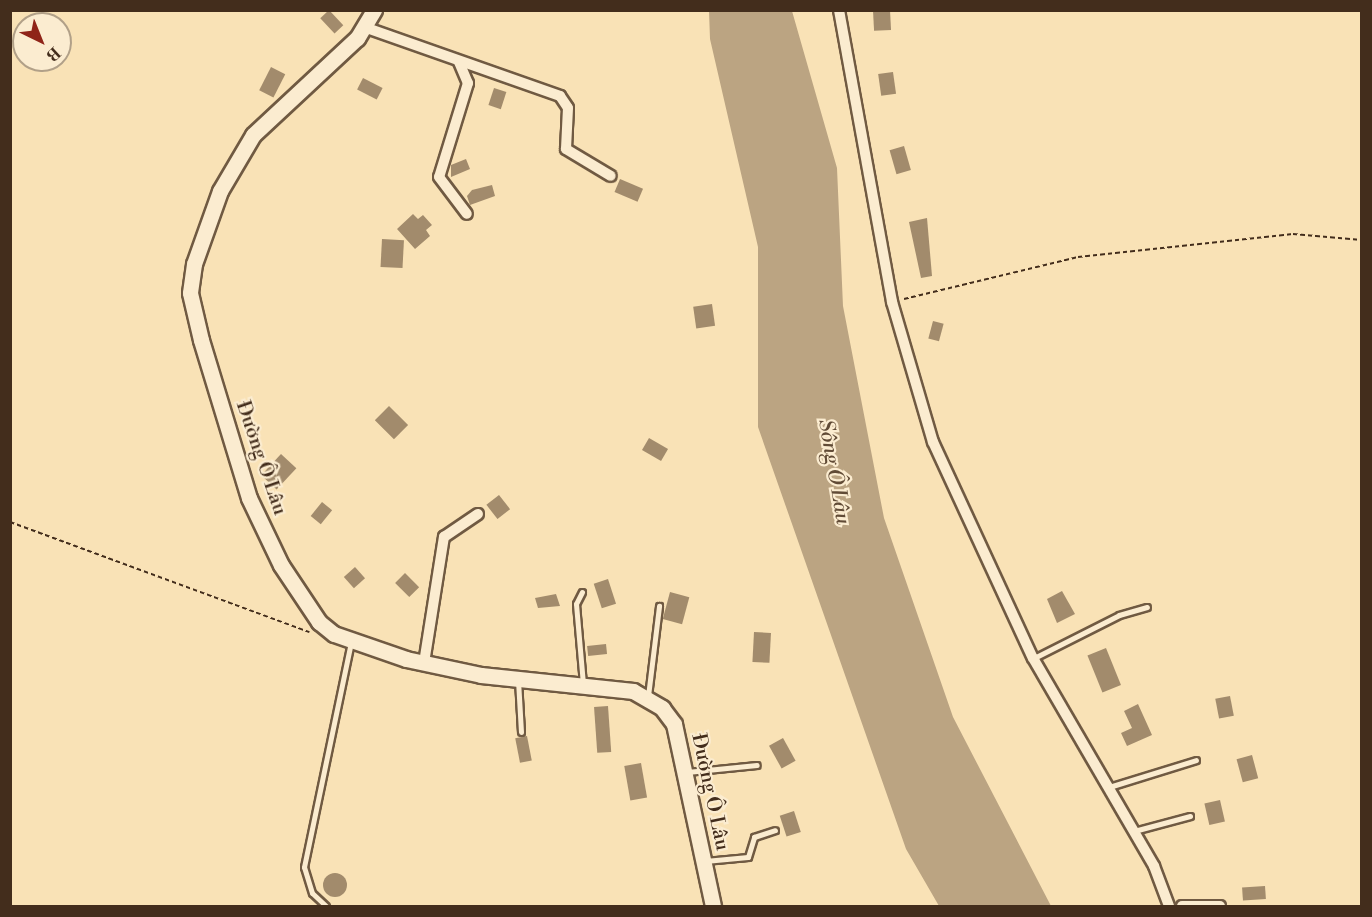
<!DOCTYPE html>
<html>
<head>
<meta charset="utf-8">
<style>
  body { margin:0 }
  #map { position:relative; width:1372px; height:917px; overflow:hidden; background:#f9e2b6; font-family:"Libre Bodoni",serif }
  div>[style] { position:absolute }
  .water>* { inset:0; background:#bba482 }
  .building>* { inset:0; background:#a28b6c; transform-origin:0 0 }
  .round { border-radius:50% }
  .path>* { height:2px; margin-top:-1px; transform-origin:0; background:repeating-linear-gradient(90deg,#432d1c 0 4.5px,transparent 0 7.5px) }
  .roads { filter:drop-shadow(2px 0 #705a42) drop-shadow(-2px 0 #705a42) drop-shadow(0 2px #705a42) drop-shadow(0 -2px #705a42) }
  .service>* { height:5px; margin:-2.5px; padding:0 2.5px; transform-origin:2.5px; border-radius:2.5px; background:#fbecd0 }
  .minor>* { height:10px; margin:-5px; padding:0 5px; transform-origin:5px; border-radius:5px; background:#fbecd0 }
  .secondary>* { height:15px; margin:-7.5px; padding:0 7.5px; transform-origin:7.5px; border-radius:7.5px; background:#fbecd0 }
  span { translate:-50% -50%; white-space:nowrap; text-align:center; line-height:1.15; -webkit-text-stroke:4.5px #fbecd0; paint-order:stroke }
  .street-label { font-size:20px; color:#432d1c }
  .water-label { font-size:21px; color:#614b36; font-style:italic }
  .frame { position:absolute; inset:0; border:12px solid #432d1c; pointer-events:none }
  .north { position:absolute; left:12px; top:12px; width:60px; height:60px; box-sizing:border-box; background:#fbecd0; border:2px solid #b1a088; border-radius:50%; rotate:137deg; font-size:16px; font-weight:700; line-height:24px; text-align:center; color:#432d1c }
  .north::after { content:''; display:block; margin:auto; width:21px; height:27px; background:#8f2418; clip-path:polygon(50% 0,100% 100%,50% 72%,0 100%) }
</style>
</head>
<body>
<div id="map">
  <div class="water">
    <i style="clip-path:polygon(709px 11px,792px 11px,837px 168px,843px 306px,884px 518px,953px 717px,1051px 906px,939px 906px,906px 849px,758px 427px,758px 247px,710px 39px)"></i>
  </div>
  <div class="building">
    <i style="left:329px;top:10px;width:21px;height:12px;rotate:47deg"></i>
    <i style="left:890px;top:10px;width:20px;height:17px;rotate:87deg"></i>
    <i style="left:271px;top:67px;width:16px;height:26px;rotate:27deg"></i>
    <i style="left:893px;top:72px;width:22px;height:15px;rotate:82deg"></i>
    <i style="left:363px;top:78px;width:22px;height:13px;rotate:27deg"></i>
    <i style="left:494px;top:88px;width:13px;height:18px;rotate:18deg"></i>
    <i style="left:904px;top:146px;width:25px;height:15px;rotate:74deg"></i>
    <i style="clip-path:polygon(466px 159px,470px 169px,451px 177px,451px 165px)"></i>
    <i style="left:620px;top:179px;width:25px;height:14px;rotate:23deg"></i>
    <i style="clip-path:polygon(492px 185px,495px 196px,470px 205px,467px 196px,472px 190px)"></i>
    <i style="clip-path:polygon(413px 214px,418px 219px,423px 215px,432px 225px,426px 230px,430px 236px,415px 249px,397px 229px)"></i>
    <i style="clip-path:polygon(927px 218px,932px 276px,921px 278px,909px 222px)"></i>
    <i style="left:382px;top:239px;width:22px;height:28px;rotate:3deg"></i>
    <i style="left:712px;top:304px;width:22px;height:19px;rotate:82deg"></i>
    <i style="left:933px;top:321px;width:11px;height:18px;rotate:15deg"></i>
    <i style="left:389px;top:406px;width:27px;height:20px;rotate:45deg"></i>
    <i style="left:649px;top:438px;width:22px;height:14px;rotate:30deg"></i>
    <i style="left:281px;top:454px;width:21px;height:29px;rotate:43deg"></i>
    <i style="left:499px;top:495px;width:18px;height:16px;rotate:52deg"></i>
    <i style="left:322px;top:502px;width:13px;height:18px;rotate:39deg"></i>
    <i style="left:355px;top:567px;width:15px;height:15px;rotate:48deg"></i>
    <i style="left:405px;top:573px;width:20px;height:14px;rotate:45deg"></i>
    <i style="left:608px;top:579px;width:26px;height:15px;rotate:72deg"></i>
    <i style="clip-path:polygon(1062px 591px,1075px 614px,1057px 623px,1047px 599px)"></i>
    <i style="left:670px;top:592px;width:20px;height:28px;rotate:15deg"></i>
    <i style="clip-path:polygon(556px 594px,560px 606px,538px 608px,535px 598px)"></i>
    <i style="left:754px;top:632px;width:17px;height:30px;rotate:3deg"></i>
    <i style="left:606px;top:644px;width:10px;height:19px;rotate:84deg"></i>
    <i style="left:1106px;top:648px;width:40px;height:20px;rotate:68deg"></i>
    <i style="left:1230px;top:696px;width:20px;height:15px;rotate:79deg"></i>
    <i style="clip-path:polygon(1138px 704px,1152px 735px,1127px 746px,1121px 733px,1132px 728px,1124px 711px)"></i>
    <i style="left:608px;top:706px;width:46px;height:14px;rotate:86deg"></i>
    <i style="left:527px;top:736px;width:25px;height:12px;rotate:79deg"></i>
    <i style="left:783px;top:738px;width:26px;height:16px;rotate:61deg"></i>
    <i style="left:1252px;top:755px;width:24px;height:16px;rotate:75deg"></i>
    <i style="left:641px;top:763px;width:35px;height:17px;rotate:80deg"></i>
    <i style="left:1220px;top:800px;width:22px;height:16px;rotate:77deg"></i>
    <i style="left:794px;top:811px;width:22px;height:15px;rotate:72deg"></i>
    <i class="round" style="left:323px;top:873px;width:24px;height:24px"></i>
    <i style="left:1265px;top:886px;width:13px;height:23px;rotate:86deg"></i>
  </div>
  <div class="path">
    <i style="left:904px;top:299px;width:179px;rotate:-13.6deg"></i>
    <i style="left:1078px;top:257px;width:216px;rotate:-6.1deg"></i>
    <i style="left:1293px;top:234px;width:69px;rotate:5deg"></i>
    <i style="left:10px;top:522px;width:319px;rotate:20.2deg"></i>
  </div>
  <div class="roads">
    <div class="service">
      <i style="left:582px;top:592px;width:13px;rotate:117deg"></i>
      <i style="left:576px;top:604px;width:80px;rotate:85deg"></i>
      <i style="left:1034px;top:658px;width:95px;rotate:-26.8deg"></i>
      <i style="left:1119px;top:615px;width:29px;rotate:-16deg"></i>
      <i style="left:518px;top:680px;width:52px;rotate:86.7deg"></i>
      <i style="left:648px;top:696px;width:91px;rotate:-83deg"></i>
      <i style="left:687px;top:772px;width:70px;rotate:-5.7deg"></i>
      <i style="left:1109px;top:787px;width:91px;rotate:-17.2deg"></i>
      <i style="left:1134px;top:831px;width:58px;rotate:-15deg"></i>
      <i style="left:705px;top:861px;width:43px;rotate:-5.3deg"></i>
      <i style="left:748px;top:857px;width:21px;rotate:-73deg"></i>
      <i style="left:754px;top:837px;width:22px;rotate:-18deg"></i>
      <i style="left:326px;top:906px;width:19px;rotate:-137deg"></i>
      <i style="left:312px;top:893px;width:27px;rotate:-107deg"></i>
      <i style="left:304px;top:867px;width:230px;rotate:-78.2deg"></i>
    </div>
    <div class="minor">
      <i style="left:839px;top:10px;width:297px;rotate:79.7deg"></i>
      <i style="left:892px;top:302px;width:146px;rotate:73.7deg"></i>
      <i style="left:933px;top:442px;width:238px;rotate:65.2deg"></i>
      <i style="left:1033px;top:658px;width:241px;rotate:59.8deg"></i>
      <i style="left:1154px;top:866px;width:43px;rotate:69.4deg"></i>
      <i style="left:364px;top:27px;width:208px;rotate:19.4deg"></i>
      <i style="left:560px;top:96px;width:14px;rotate:56deg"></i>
      <i style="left:568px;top:108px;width:41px;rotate:92.8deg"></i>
      <i style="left:566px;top:149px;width:52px;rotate:31deg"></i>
      <i style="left:459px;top:62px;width:23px;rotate:67deg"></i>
      <i style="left:468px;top:83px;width:98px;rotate:107.1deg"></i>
      <i style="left:439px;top:177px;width:46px;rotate:52.9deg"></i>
      <i style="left:424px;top:663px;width:128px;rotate:-81deg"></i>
      <i style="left:444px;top:537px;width:41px;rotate:-34.1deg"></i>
      <i style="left:1182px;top:906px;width:38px"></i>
    </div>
    <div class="secondary">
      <i style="left:374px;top:10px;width:33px;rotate:121deg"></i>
      <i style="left:357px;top:38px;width:142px;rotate:137deg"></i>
      <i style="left:253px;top:135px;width:65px;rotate:120.5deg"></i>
      <i style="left:220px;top:191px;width:77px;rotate:109.6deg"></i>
      <i style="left:194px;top:264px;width:29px;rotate:98deg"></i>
      <i style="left:190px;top:293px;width:48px;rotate:76.8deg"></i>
      <i style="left:201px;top:340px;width:165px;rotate:73.1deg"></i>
      <i style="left:249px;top:498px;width:74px;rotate:64.5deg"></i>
      <i style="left:281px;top:565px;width:69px;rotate:56.3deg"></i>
      <i style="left:319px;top:622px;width:19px;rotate:39deg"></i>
      <i style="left:334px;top:634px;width:76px;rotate:19.1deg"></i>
      <i style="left:406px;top:659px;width:77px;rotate:12deg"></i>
      <i style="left:481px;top:675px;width:153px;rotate:6deg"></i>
      <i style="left:633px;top:691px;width:34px;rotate:30deg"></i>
      <i style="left:662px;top:708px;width:20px;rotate:53deg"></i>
      <i style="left:674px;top:724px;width:186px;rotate:77.9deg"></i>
    </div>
  </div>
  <div class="street-label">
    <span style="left:261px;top:458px;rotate:71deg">Đường Ô Lâu</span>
    <span style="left:710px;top:792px;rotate:78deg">Đường Ô Lâu</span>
  </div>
  <div class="water-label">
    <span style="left:834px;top:472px;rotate:80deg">Sông Ô Lâu</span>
  </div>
  <div class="frame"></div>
  <div class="north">B</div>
</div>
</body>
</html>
